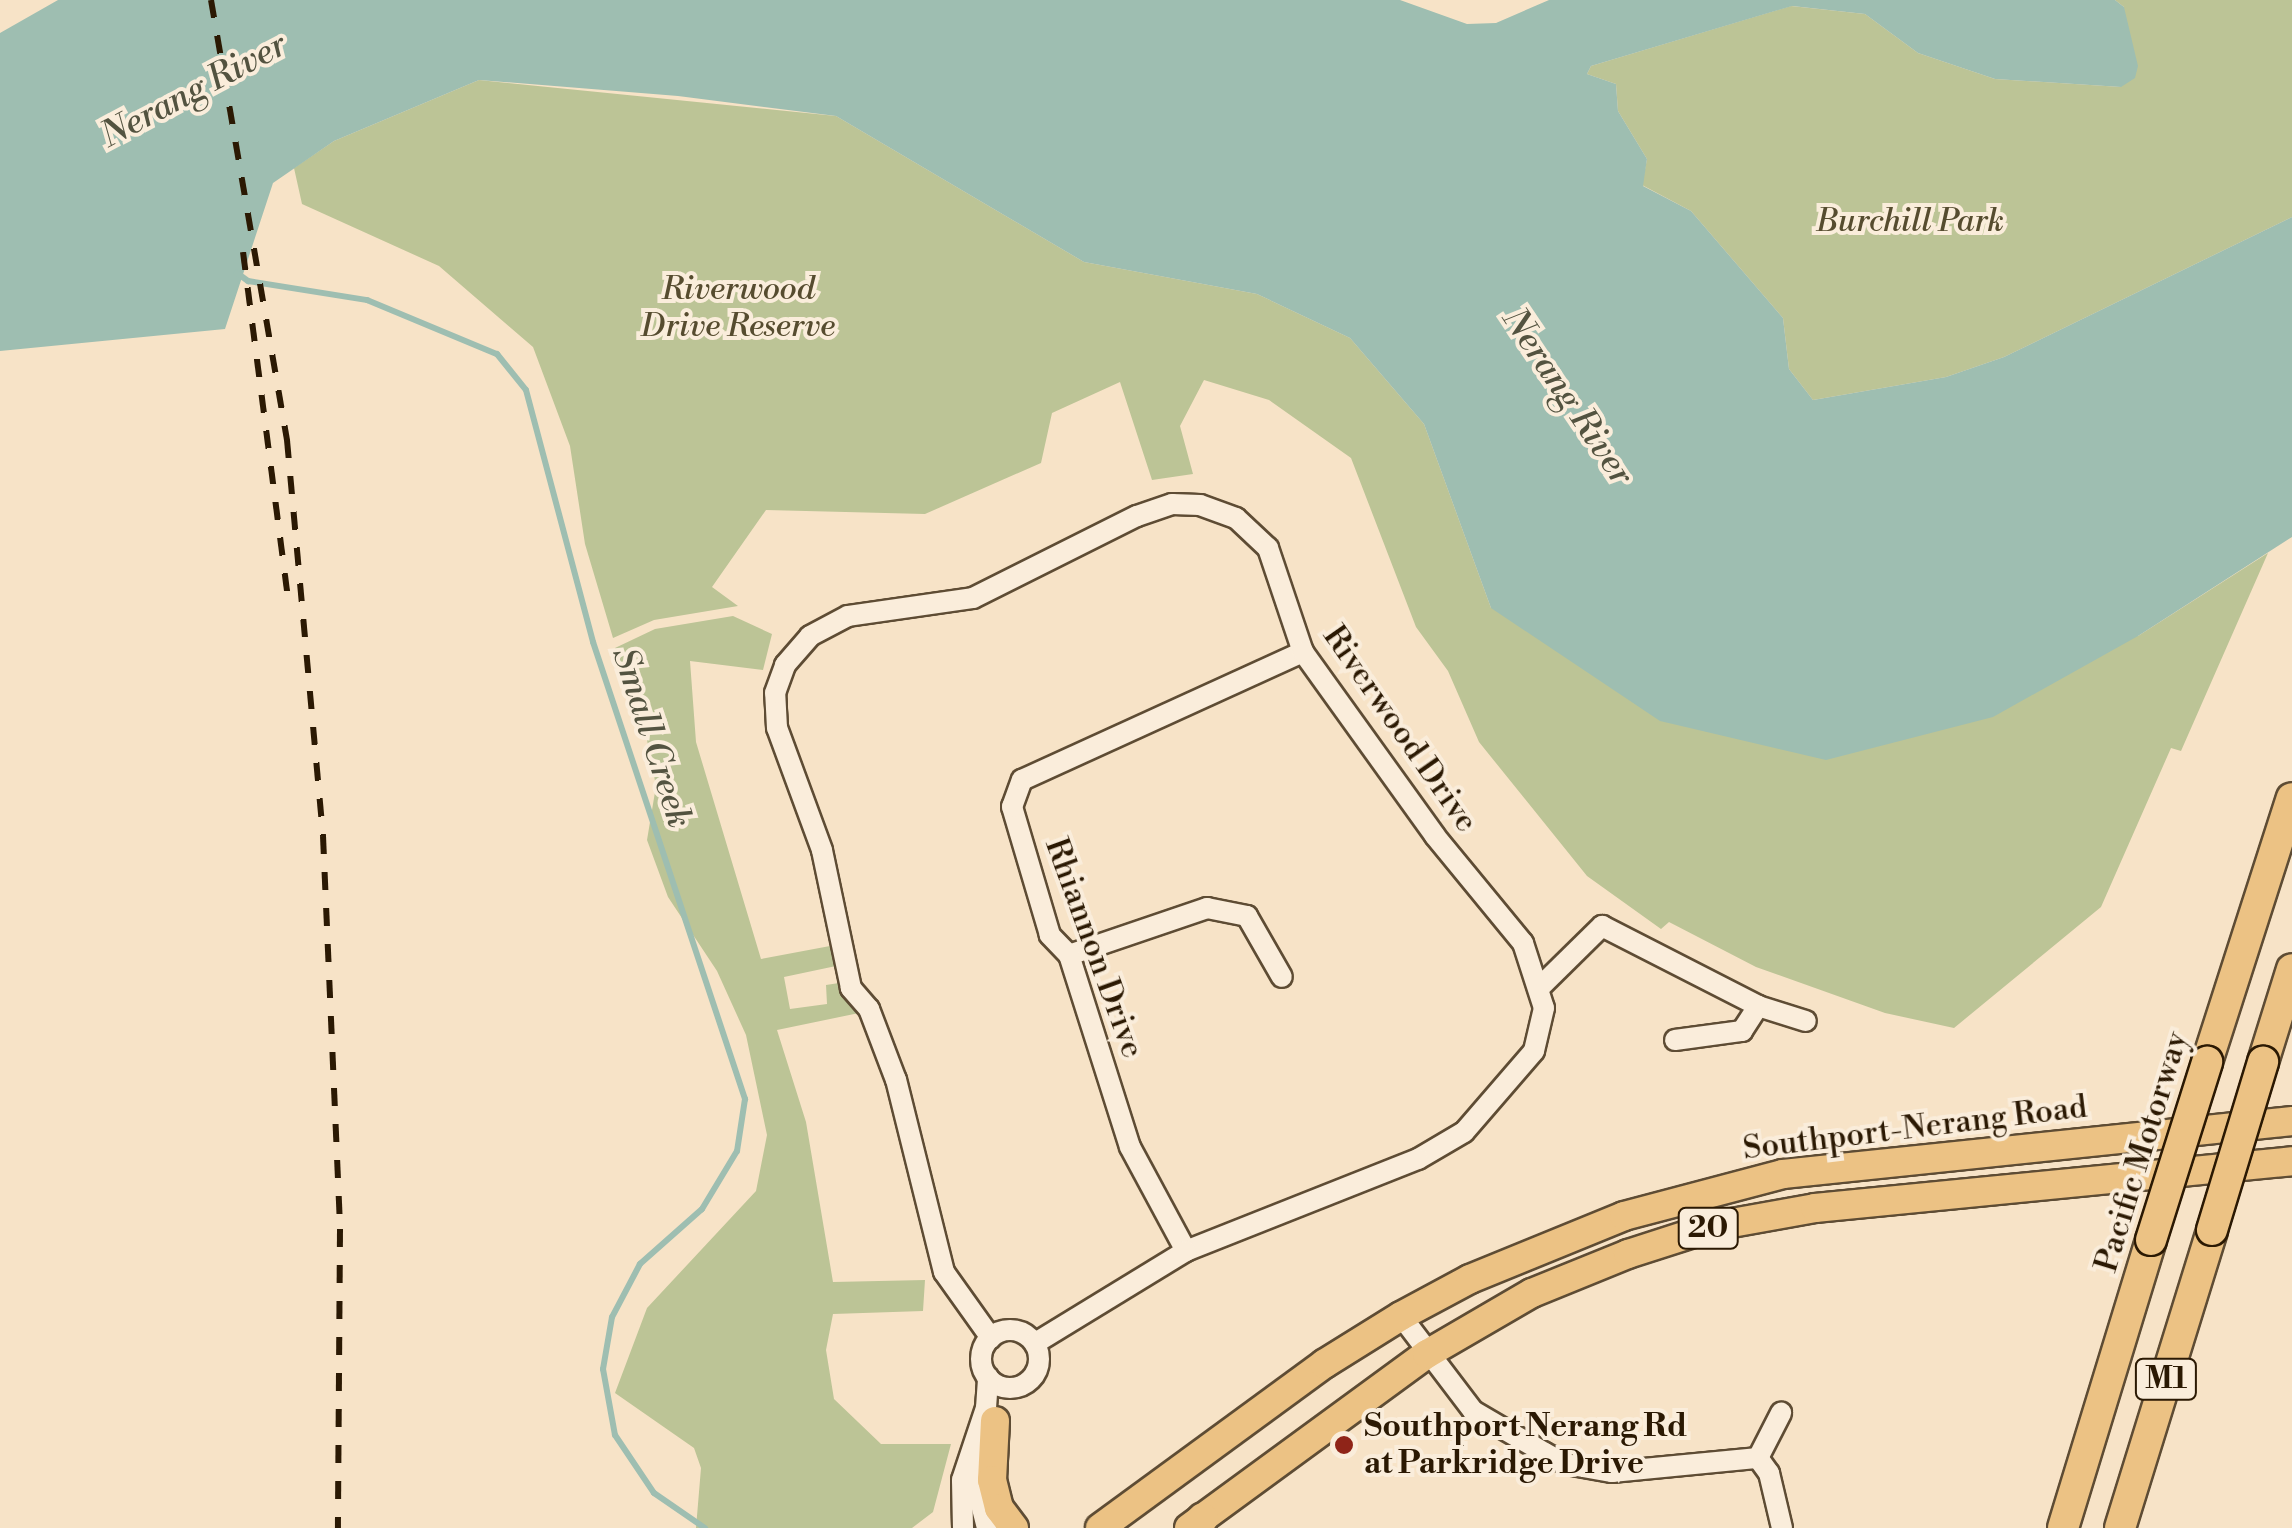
<!DOCTYPE html>
<html>
<head>
<meta charset="utf-8">
<style>
  body { margin:0 }
  #map { position:relative; width:2292px; height:1528px; overflow:hidden; background:#f7e3c7; font-family:"Libre Bodoni",serif }
  div>[style] { position:absolute }
  .green>* { inset:0; background:#bcc496 }
  .water>* { inset:0; background:#9ebeb1 }
  .stream>* { height:6px; margin:-3px; padding:0 3px; transform-origin:3px; border-radius:3px; background:#9ebeb1 }
  .roads { filter:drop-shadow(2px 0 #5e4c34) drop-shadow(-2px 0 #5e4c34) drop-shadow(0 2px #5e4c34) drop-shadow(0 -2px #5e4c34) }
  .minor>* { height:20px; margin:-10px; padding:0 10px; transform-origin:10px; border-radius:10px; background:#faeddb }
  .minor>.ring { margin:-10px; padding:0; box-sizing:content-box; background:none; border:20px solid #faeddb; border-radius:50% }
  .major>* { height:28px; margin:-14px; padding:0 14px; transform-origin:14px; border-radius:14px; background:#ecc284 }
  .highway>* { height:30px; margin:-15px; padding:0 15px; transform-origin:15px; border-radius:15px; background:#ecc284 }
  .rail>* { height:6px; margin-top:-3px; transform-origin:0; background:repeating-linear-gradient(90deg,#2b1903 0 18px,transparent 0 36px) }
  .bridges { filter:drop-shadow(2px 0 #2b1903) drop-shadow(-2px 0 #2b1903) drop-shadow(0 2px #2b1903) drop-shadow(0 -2px #2b1903) }
  .highway-bridge>* { height:30px; margin:-15px; padding:0 15px; transform-origin:15px; border-radius:15px; background:#ecc284 }
  .dots>* { width:28px; height:28px; translate:-50% -50%; box-sizing:border-box; border:5px solid #faeddb; border-radius:50% }
  span { translate:-50% -50%; white-space:nowrap; text-align:center; line-height:1.15; -webkit-text-stroke:8px #faeddb; paint-order:stroke }
  .shield-label span { padding:2px 8px; background:#faeddb; border:2px solid; border-radius:8px; -webkit-text-stroke-width:0 }
  .shield-label { font-size:30px; color:#2b1903; font-weight:700 }
  .park-label { font-size:32px; color:#564c2f; font-style:italic }
  .street-label { font-size:32px; color:#2b1903 }
  .poi-label { font-size:32px; color:#2b1903; font-weight:700 }
  .left { translate:0 -50%; text-align:left }
  .water-label { font-size:35px; color:#535340; font-style:italic }
</style>
</head>
<body>
<div id="map">
  <div class="green">
    <i style="clip-path:polygon(2115px 0,2292px 0,2292px 217px,2004px 357px,1946px 377px,1813px 400px,1789px 369px,1783px 318px,1691px 211px,1642px 185px,1647px 159px,1618px 111px,1616px 84px,1587px 74px,1591px 66px,1791px 6px,1865px 14px,1918px 53px,1995px 79px,2121px 87px,2124px 7px)"></i>
    <i style="clip-path:polygon(479px 80px,836px 116px,1084px 262px,1257px 294px,1350px 338px,1424px 424px,1491px 608px,2138px 636px,2268px 553px,2181px 751px,2171px 748px,2101px 907px,1954px 1028px,1885px 1013px,1756px 967px,1669px 922px,1661px 929px,1587px 876px,1479px 742px,1448px 671px,1416px 627px,1351px 458px,1269px 400px,1204px 380px,1180px 426px,1193px 474px,1152px 480px,1120px 382px,1052px 413px,1041px 463px,925px 514px,766px 510px,712px 587px,738px 606px,654px 620px,613px 638px,585px 544px,570px 446px,533px 347px,439px 266px,302px 204px,294px 168px,334px 141px)"></i>
    <i style="clip-path:polygon(733px 616px,772px 634px,763px 670px,690px 661px,696px 742px,761px 959px,830px 946px,836px 966px,784px 977px,790px 1009px,827px 1004px,826px 985px,839px 983px,859px 1013px,777px 1030px,806px 1122px,833px 1282px,925px 1280px,923px 1311px,833px 1314px,826px 1350px,834px 1399px,881px 1444px,951px 1444px,933px 1512px,912px 1528px,696px 1528px,701px 1468px,694px 1448px,615px 1393px,647px 1308px,756px 1191px,767px 1135px,746px 1035px,717px 971px,668px 897px,647px 840px,656px 786px,646px 735px,615px 648px,655px 629px)"></i>
  </div>
  <div class="water">
    <i style="clip-path:polygon(58px 0,1400px 0,1467px 24px,1496px 23px,1549px 0,2115px 0,2124px 7px,2138px 66px,2135px 78px,2121px 87px,1995px 79px,1918px 53px,1865px 14px,1792px 6px,1591px 66px,1587px 74px,1616px 84px,1618px 111px,1647px 159px,1643px 186px,1691px 211px,1783px 318px,1789px 369px,1813px 400px,1946px 377px,2004px 357px,2292px 217px,2292px 537px,2138px 636px,1993px 717px,1826px 760px,1660px 721px,1491px 608px,1424px 424px,1350px 338px,1257px 294px,1084px 262px,836px 116px,678px 96px,479px 80px,334px 141px,273px 183px,225px 329px,0 351px,0 33px)"></i>
  </div>
  <div class="stream">
    <i style="left:237px;top:273px;width:14px;rotate:36deg"></i>
    <i style="left:248px;top:281px;width:121px;rotate:9.1deg"></i>
    <i style="left:367px;top:300px;width:141px;rotate:22.6deg"></i>
    <i style="left:497px;top:354px;width:46px;rotate:51.1deg"></i>
    <i style="left:526px;top:390px;width:261px;rotate:75.1deg"></i>
    <i style="left:593px;top:642px;width:482px;rotate:71.6deg"></i>
    <i style="left:745px;top:1099px;width:53px;rotate:98.7deg"></i>
    <i style="left:737px;top:1151px;width:68px;rotate:121.1deg"></i>
    <i style="left:702px;top:1209px;width:83px;rotate:138.4deg"></i>
    <i style="left:640px;top:1264px;width:60px;rotate:117.8deg"></i>
    <i style="left:612px;top:1317px;width:53px;rotate:99.8deg"></i>
    <i style="left:603px;top:1369px;width:67px;rotate:79.7deg"></i>
    <i style="left:615px;top:1435px;width:70px;rotate:56.1deg"></i>
    <i style="left:654px;top:1493px;width:62px;rotate:34.5deg"></i>
  </div>
  <div class="roads">
    <div class="minor">
      <i style="left:1069px;top:955px;width:146px;rotate:-18.8deg"></i>
      <i style="left:1207px;top:908px;width:41px;rotate:11.3deg"></i>
      <i style="left:1247px;top:916px;width:70px;rotate:60.2deg"></i>
      <i style="left:1541px;top:986px;width:86px;rotate:-44.5deg"></i>
      <i style="left:1602px;top:926px;width:175px;rotate:27.1deg"></i>
      <i style="left:1758px;top:1006px;width:50px;rotate:17.4deg"></i>
      <i style="left:1675px;top:1040px;width:68px;rotate:-7.7deg"></i>
      <i style="left:1742px;top:1031px;width:30px;rotate:-57deg"></i>
      <i style="left:1186px;top:1251px;width:118px;rotate:-118.3deg"></i>
      <i style="left:1130px;top:1147px;width:201px;rotate:-107.6deg"></i>
      <i style="left:1069px;top:955px;width:28px;rotate:-134deg"></i>
      <i style="left:1050px;top:935px;width:134px;rotate:-106.5deg"></i>
      <i style="left:1012px;top:807px;width:29px;rotate:-70deg"></i>
      <i style="left:1022px;top:780px;width:309px;rotate:-24.5deg"></i>
      <i style="left:1401px;top:1316px;width:119px;rotate:52.8deg"></i>
      <i style="left:1473px;top:1411px;width:83px;rotate:30.3deg"></i>
      <i style="left:1545px;top:1453px;width:24px;rotate:28deg"></i>
      <i style="left:1566px;top:1464px;width:47px;rotate:9.9deg"></i>
      <i style="left:1612px;top:1472px;width:147px;rotate:-5.5deg"></i>
      <i style="left:1758px;top:1458px;width:19px;rotate:54deg"></i>
      <i style="left:1769px;top:1473px;width:57px;rotate:76.7deg"></i>
      <i class="ring" style="left:981px;top:1330px;width:38px;height:38px"></i>
      <i style="left:991px;top:1338px;width:81px;rotate:-125.5deg"></i>
      <i style="left:944px;top:1272px;width:198px;rotate:-104deg"></i>
      <i style="left:896px;top:1080px;width:76px;rotate:-110.8deg"></i>
      <i style="left:869px;top:1009px;width:28px;rotate:-131deg"></i>
      <i style="left:851px;top:988px;width:141px;rotate:-101.9deg"></i>
      <i style="left:822px;top:850px;width:130px;rotate:-110.2deg"></i>
      <i style="left:777px;top:728px;width:35px;rotate:-93deg"></i>
      <i style="left:775px;top:693px;width:30px;rotate:-70deg"></i>
      <i style="left:785px;top:665px;width:38px;rotate:-49deg"></i>
      <i style="left:810px;top:636px;width:43px;rotate:-27.8deg"></i>
      <i style="left:848px;top:616px;width:126px;rotate:-8.2deg"></i>
      <i style="left:973px;top:598px;width:183px;rotate:-26.6deg"></i>
      <i style="left:1137px;top:516px;width:37px;rotate:-19deg"></i>
      <i style="left:1172px;top:504px;width:28px;rotate:2deg"></i>
      <i style="left:1200px;top:505px;width:38px;rotate:20deg"></i>
      <i style="left:1236px;top:518px;width:44px;rotate:43.2deg"></i>
      <i style="left:1268px;top:548px;width:110px;rotate:71.4deg"></i>
      <i style="left:1303px;top:652px;width:226px;rotate:54.3deg"></i>
      <i style="left:1435px;top:836px;width:139px;rotate:50.6deg"></i>
      <i style="left:1523px;top:943px;width:68px;rotate:72.1deg"></i>
      <i style="left:1544px;top:1008px;width:44px;rotate:103.1deg"></i>
      <i style="left:1534px;top:1051px;width:107px;rotate:130.8deg"></i>
      <i style="left:1464px;top:1132px;width:53px;rotate:149.6deg"></i>
      <i style="left:1418px;top:1159px;width:250px;rotate:158.4deg"></i>
      <i style="left:1186px;top:1251px;width:177px;rotate:148.6deg"></i>
      <i style="left:1758px;top:1458px;width:51px;rotate:-62.9deg"></i>
      <i style="left:983px;top:1463px;width:37px;rotate:95deg"></i>
      <i style="left:980px;top:1500px;width:29px;rotate:76deg"></i>
      <i style="left:963px;top:1528px;width:48px;rotate:-91.2deg"></i>
      <i style="left:962px;top:1480px;width:76px;rotate:-71.6deg"></i>
      <i style="left:986px;top:1408px;width:31px;rotate:-86deg"></i>
    </div>
    <div class="major">
      <i style="left:995px;top:1421px;width:59px;rotate:92.9deg"></i>
      <i style="left:992px;top:1480px;width:29px;rotate:76deg"></i>
      <i style="left:999px;top:1508px;width:25px;rotate:53deg"></i>
      <i style="left:1100px;top:1528px;width:278px;rotate:-36.2deg"></i>
      <i style="left:1324px;top:1364px;width:91px;rotate:-31.9deg"></i>
      <i style="left:1401px;top:1316px;width:78px;rotate:-28.2deg"></i>
      <i style="left:1470px;top:1279px;width:166px;rotate:-22.2deg"></i>
      <i style="left:1624px;top:1216px;width:164px;rotate:-14.8deg"></i>
      <i style="left:1783px;top:1174px;width:512px;rotate:-5.94deg"></i>
      <i style="left:1189px;top:1528px;width:295px;rotate:-36.2deg"></i>
      <i style="left:1427px;top:1354px;width:121px;rotate:-30.2deg"></i>
      <i style="left:1532px;top:1293px;width:104px;rotate:-22.1deg"></i>
      <i style="left:1628px;top:1254px;width:91px;rotate:-17.8deg"></i>
      <i style="left:1715px;top:1226px;width:102px;rotate:-10.2deg"></i>
      <i style="left:1815px;top:1208px;width:479px;rotate:-5.6deg"></i>
    </div>
    <div class="highway">
      <i style="left:2207px;top:1062px;width:277px;rotate:-72.2deg"></i>
      <i style="left:2263px;top:1062px;width:97px;rotate:-72.7deg"></i>
      <i style="left:1194px;top:1528px;width:13px;rotate:-48deg"></i>
      <i style="left:2063px;top:1528px;width:301px;rotate:-73deg"></i>
      <i style="left:2120px;top:1528px;width:312px;rotate:-72.8deg"></i>
    </div>
  </div>
  <div class="rail">
    <i style="left:211px;top:0;width:447px;rotate:80.2deg"></i>
    <i style="left:287px;top:440px;width:398px;rotate:84.8deg"></i>
    <i style="left:323px;top:836px;width:393px;rotate:87.5deg"></i>
    <i style="left:340px;top:1229px;width:299px;rotate:90.4deg"></i>
    <i style="left:243px;top:252px;width:351px;rotate:82.6deg"></i>
  </div>
  <div class="bridges">
    <div class="highway-bridge">
      <i style="left:2212px;top:1230px;width:176px;rotate:-73.1deg"></i>
      <i style="left:2151px;top:1240px;width:187px;rotate:-72.5deg"></i>
    </div>
  </div>
  <div class="dots">
    <i style="left:1344px;top:1445px;background:#8f2418"></i>
  </div>
  <div class="shield-label">
    <span style="left:1708px;top:1228px">20</span>
    <span style="left:2166px;top:1379px">M1</span>
  </div>
  <div class="park-label">
    <span style="left:1910px;top:221px">Burchill Park</span>
    <span style="left:738px;top:308px">Riverwood<br>Drive Reserve</span>
  </div>
  <div class="street-label">
    <span style="left:1400px;top:729px;rotate:55deg">Riverwood Drive</span>
    <span style="left:1094px;top:948px;rotate:70deg">Rhiannon Drive</span>
    <span style="left:1915px;top:1128px;rotate:-7deg">Southport-Nerang Road</span>
    <span style="left:2142px;top:1152px;rotate:-73deg">Pacific Motorway</span>
  </div>
  <div class="poi-label">
    <span class="left" style="left:1364px;top:1445px">Southport Nerang Rd<br>at Parkridge Drive</span>
  </div>
  <div class="water-label">
    <span style="left:194px;top:91px;rotate:-28deg">Nerang River</span>
    <span style="left:1567px;top:397px;rotate:56deg">Nerang River</span>
    <span style="left:651px;top:738px;rotate:72deg">Small Creek</span>
  </div>
</div>
</body>
</html>
